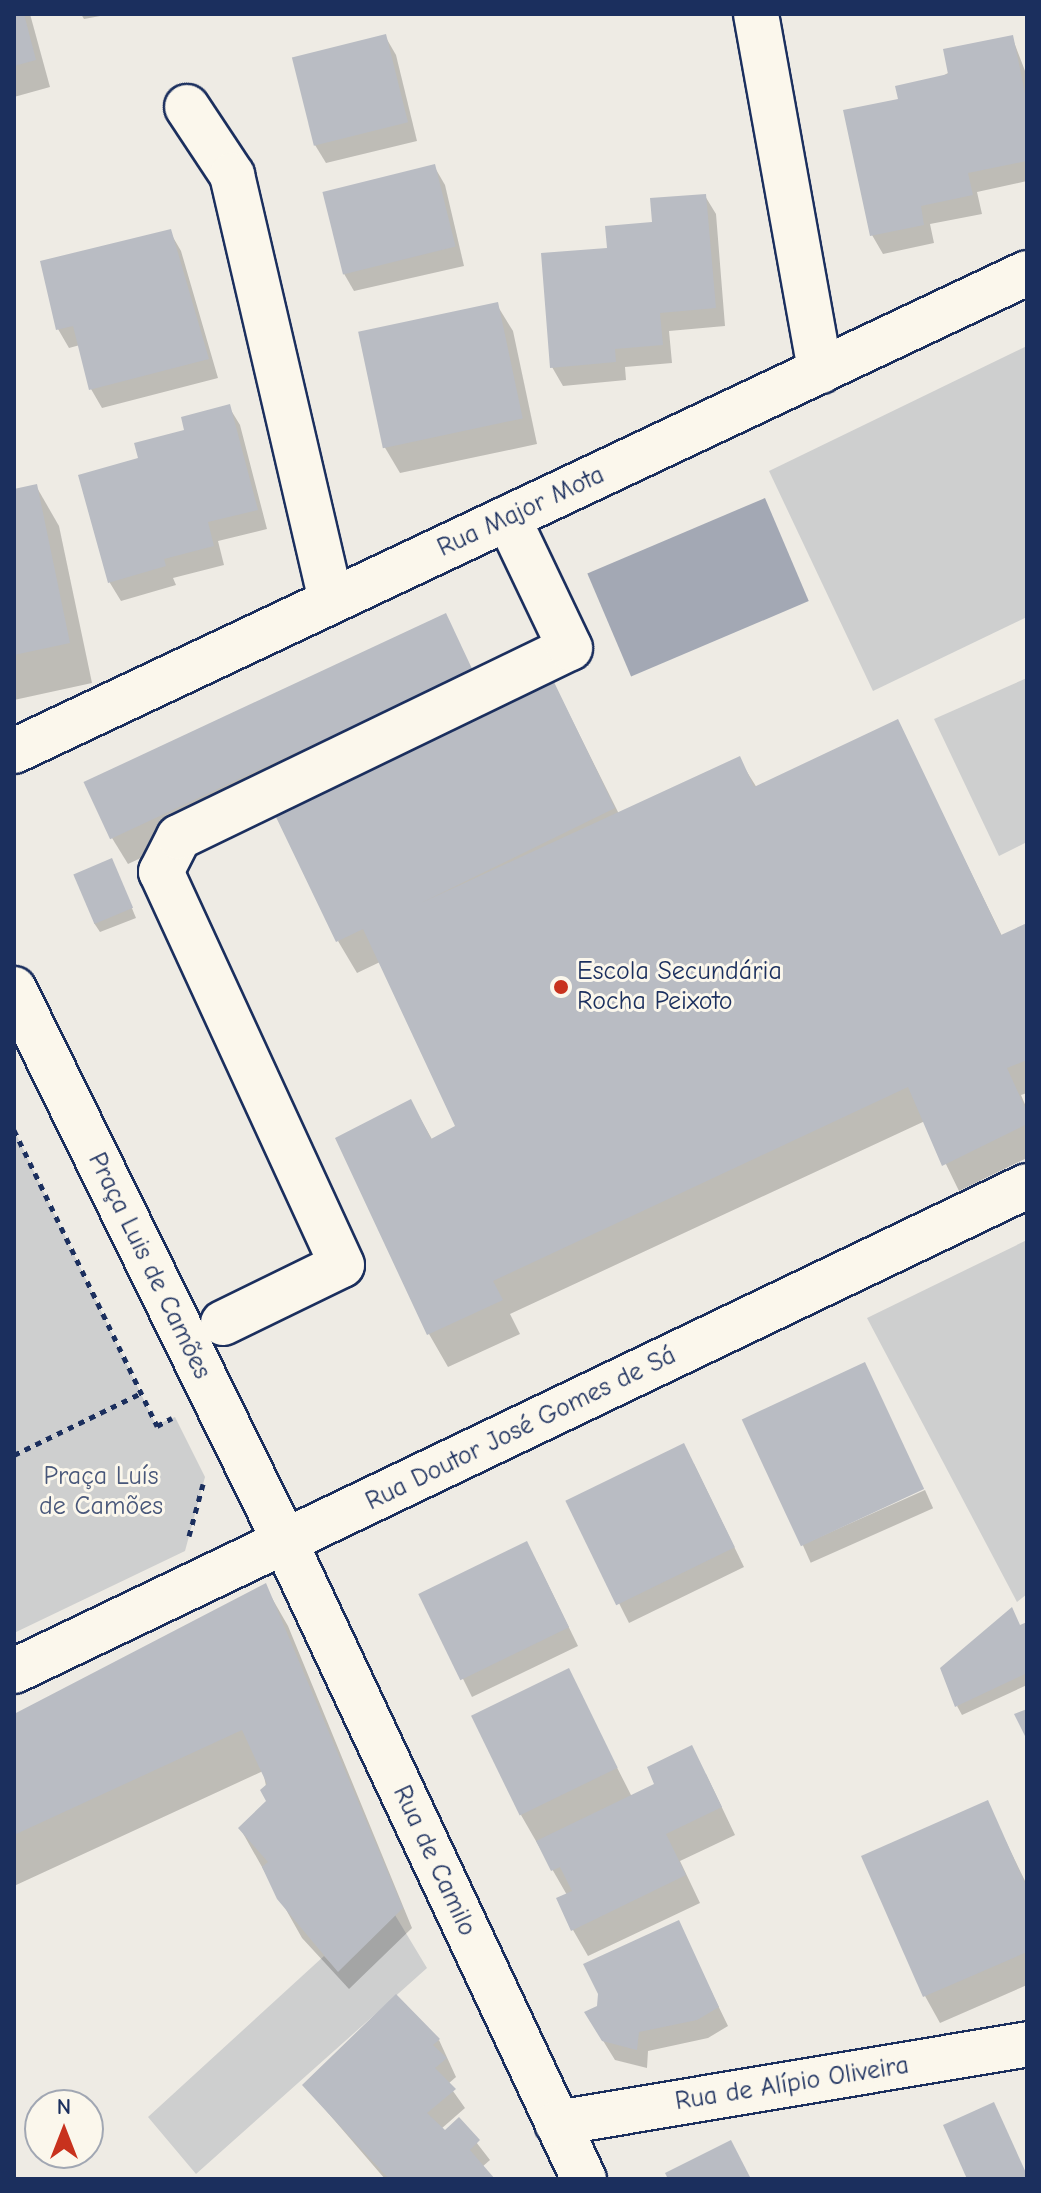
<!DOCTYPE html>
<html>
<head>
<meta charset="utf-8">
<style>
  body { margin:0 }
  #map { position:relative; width:1041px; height:2193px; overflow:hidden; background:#eeebe4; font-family:"Comic Neue",sans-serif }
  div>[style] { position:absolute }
  .green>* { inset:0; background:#cecfcf }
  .water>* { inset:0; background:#a3a8b4; transform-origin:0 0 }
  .shadow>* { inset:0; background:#0003; transform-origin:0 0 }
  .building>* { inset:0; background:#b9bcc3; transform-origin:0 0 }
  .path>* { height:5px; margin-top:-2.5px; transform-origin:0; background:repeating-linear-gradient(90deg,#1b2f5e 0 6px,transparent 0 12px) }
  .roads { filter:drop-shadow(2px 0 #1b2f5e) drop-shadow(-2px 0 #1b2f5e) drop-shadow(0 2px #1b2f5e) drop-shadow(0 -2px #1b2f5e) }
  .minor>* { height:44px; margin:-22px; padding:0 22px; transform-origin:22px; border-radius:22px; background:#fbf7ec }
  .dots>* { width:22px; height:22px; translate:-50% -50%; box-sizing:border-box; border:4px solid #fbf7ec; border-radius:50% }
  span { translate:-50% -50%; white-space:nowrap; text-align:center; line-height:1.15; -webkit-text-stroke:6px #fbf7ec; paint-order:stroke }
  .street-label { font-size:26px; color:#1b2f5e }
  .poi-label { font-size:26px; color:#1b2f5e }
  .left { translate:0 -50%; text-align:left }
  .park-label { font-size:26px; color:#48577a }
  .frame { position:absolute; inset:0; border:16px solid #1b2f5e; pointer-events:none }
  .north { position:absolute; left:24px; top:2089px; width:80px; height:80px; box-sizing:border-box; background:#fbf7ec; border:2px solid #a1a7b3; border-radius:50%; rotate:0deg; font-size:22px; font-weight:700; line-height:32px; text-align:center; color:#1b2f5e }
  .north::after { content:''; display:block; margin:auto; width:28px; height:36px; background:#c8321e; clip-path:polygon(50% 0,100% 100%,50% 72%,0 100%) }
</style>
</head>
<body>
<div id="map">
  <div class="green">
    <i style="clip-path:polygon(1027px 346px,1027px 617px,873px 691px,769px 471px)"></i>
    <i style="clip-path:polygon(1027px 678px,1027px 842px,999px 856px,934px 719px)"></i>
    <i style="clip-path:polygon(14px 1130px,156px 1425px,175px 1417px,205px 1477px,185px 1551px,14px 1633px)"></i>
    <i style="clip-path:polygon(1027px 1240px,1027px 1594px,1017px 1602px,867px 1318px)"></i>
    <i style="clip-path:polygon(395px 1915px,427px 1968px,196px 2174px,148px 2117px,324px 1956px,338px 1971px)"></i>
  </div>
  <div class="water">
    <i style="left:765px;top:498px;width:112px;height:193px;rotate:67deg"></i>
  </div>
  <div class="shadow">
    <i style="clip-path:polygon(14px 14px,30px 14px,50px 87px,14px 97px)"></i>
    <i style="clip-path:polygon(81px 14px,111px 14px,84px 19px)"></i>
    <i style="clip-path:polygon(385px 36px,396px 55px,417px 141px,326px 163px,315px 145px,294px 58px)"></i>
    <i style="clip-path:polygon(1012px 37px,1027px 76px,1027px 181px,977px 192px,982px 214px,930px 224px,934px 243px,883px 254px,872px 235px,900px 100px)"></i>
    <i style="clip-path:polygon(434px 166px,445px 185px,464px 266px,354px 291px,343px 272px)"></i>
    <i style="clip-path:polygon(705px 196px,716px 214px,725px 326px,669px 331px,672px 363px,625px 367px,626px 380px,563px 386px,552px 367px,609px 250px)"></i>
    <i style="clip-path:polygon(170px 232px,181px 251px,218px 378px,102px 408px,91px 389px,80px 345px,69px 348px,58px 329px)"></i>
    <i style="clip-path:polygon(497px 305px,513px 331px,537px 444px,400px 473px,384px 446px)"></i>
    <i style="clip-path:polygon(229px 407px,240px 425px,267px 529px,218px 541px,224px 565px,173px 578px,176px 585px,121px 601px,110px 583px,80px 476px,141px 460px)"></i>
    <i style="clip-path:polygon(36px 486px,59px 526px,92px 683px,14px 700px,14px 491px)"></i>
    <i style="clip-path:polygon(445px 616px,486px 697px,128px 864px,112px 838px)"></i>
    <i style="clip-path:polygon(554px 684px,619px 814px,739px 759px,757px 788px,897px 722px,1002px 936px,1027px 925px,1027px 1093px,1021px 1095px,1027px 1109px,1027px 1158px,959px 1191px,925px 1121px,510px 1314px,520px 1334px,448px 1367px,429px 1334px,411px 1102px,433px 1141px,457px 1127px,380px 962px,357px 973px,338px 941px)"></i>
    <i style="clip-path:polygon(116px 870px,136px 918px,100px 932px,94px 923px)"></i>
    <i style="clip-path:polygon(694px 1464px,744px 1567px,629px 1623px,568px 1502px)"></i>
    <i style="left:925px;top:1490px;width:20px;height:134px;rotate:66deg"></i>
    <i style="clip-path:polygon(537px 1562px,578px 1646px,472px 1697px,421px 1594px)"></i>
    <i style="clip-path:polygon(265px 1586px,288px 1626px,412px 1928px,349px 1989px,302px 1938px,240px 1828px,269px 1801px,263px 1771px,14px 1886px,14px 1716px)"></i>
    <i style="clip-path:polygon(1027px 1624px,1027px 1685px,962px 1715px,957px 1706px)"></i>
    <i style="clip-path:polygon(568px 1671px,632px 1797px,706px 1774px,735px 1835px,680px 1861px,700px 1903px,588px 1956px,573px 1930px,567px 1895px,521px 1815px)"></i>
    <i style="clip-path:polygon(987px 1803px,1027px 1885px,1027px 1985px,940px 2023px,925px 1996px)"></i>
    <i style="clip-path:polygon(678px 1923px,728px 2026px,708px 2038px,648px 2051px,647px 2068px,615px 2060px,597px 2031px,599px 2007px)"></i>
    <i style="clip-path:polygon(439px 2040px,456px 2077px,448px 2084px,465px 2108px,441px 2129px,445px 2133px,459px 2120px,490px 2160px,482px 2167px,492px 2179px,385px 2179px,304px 2085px)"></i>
  </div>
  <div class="building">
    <i style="clip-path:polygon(14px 14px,24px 14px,36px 60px,14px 66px)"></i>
    <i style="left:386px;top:34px;width:91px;height:97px;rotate:76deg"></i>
    <i style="clip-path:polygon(1013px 35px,1027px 103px,1027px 161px,968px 173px,973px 195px,921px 206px,924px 225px,870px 236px,843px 110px,898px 99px,895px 86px,948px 74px,943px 49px)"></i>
    <i style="left:435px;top:164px;width:85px;height:116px;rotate:76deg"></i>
    <i style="clip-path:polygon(706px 194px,716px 308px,660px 313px,663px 345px,615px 349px,616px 362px,550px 368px,541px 253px,607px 248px,605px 226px,652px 222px,650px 198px)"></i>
    <i style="clip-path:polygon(171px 229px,209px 359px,89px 390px,73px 326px,56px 330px,40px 261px)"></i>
    <i style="left:498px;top:302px;width:119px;height:143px;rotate:78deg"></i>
    <i style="clip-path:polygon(230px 404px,258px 510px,208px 522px,214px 546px,164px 559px,166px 566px,108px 583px,78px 475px,138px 458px,134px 443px,184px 430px,181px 417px)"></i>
    <i style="clip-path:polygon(37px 484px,70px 643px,14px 655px,14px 489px)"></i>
    <i style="left:446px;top:613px;width:63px;height:400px;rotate:65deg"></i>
    <i style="clip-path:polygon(554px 682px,615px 808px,421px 903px,740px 756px,754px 787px,898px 719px,1001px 935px,1027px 923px,1027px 1060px,1007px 1068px,1027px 1112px,1027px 1124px,942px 1166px,908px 1087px,493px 1281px,503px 1300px,427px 1335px,335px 1138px,411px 1099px,431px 1139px,455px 1126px,363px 929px,336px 942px,275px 815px)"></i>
    <i style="left:112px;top:858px;width:54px;height:42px;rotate:67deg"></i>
    <i style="left:865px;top:1362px;width:140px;height:136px;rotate:65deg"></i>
    <i style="left:684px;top:1443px;width:116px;height:132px;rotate:64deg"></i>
    <i style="left:527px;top:1541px;width:96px;height:121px;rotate:64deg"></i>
    <i style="clip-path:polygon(266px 1583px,403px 1908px,338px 1972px,277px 1899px,262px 1867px,268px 1862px,238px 1828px,266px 1801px,260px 1790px,267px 1784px,242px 1730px,14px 1835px,14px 1714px)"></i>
    <i style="clip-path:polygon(1012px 1607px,1020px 1625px,1027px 1622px,1027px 1673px,955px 1707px,940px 1668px)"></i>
    <i style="left:569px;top:1668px;width:111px;height:109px;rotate:64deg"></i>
    <i style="clip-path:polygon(1027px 1709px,1027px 1740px,1014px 1714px)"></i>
    <i style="clip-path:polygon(692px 1745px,722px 1807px,666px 1834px,686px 1875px,571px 1931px,556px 1898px,572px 1891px,560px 1867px,551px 1871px,536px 1841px,654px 1784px,647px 1767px)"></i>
    <i style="clip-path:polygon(988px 1800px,1027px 1888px,1027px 1952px,923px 1997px,861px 1856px)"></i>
    <i style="clip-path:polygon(679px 1920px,719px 2007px,697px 2020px,639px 2032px,637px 2050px,602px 2041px,584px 2012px,597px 2006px,598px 1994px,583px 1964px)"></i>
    <i style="clip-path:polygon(396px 1994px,440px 2039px,433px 2045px,447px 2058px,435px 2068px,456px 2089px,427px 2113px,445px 2130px,459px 2117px,480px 2140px,470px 2150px,495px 2179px,389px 2179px,302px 2085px)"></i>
    <i style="clip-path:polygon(994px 2102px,1027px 2175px,1027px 2179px,967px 2179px,943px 2125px)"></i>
    <i style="clip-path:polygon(731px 2140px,751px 2179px,668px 2179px,665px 2173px)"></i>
  </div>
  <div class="path">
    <i style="left:14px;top:1130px;width:329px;rotate:64.2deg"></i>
    <i style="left:157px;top:1426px;width:17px;rotate:-28deg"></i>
    <i style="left:14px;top:1455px;width:141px;rotate:-26deg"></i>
    <i style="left:189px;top:1536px;width:54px;rotate:-74.9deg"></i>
  </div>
  <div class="roads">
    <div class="minor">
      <i style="left:756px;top:14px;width:363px;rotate:79.8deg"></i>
      <i style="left:187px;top:107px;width:82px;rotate:56.5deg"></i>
      <i style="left:232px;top:175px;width:437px;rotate:76.9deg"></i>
      <i style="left:14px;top:751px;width:1120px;rotate:-25.26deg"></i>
      <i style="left:14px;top:989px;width:616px;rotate:63.89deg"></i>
      <i style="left:285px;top:1542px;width:704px;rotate:64.86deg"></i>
      <i style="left:223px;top:1323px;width:132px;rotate:-26deg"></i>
      <i style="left:342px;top:1265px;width:433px;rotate:-114.7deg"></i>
      <i style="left:161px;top:872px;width:39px;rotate:-63deg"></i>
      <i style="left:179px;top:837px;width:434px;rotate:-25.8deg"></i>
      <i style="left:570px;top:648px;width:144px;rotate:-115.5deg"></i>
      <i style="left:14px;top:1671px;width:1123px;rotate:-25.58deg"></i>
      <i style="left:557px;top:2123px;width:477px;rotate:-9.5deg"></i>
    </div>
  </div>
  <div class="dots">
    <i style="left:561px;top:987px;background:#c8321e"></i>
  </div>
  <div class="street-label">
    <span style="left:521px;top:512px;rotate:-25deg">Rua Major Mota</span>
    <span style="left:149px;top:1266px;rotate:64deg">Praça Luis de Camões</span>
    <span style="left:521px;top:1429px;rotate:-26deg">Rua Doutor José Gomes de Sá</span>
    <span style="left:434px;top:1861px;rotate:65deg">Rua de Camilo</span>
    <span style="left:792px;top:2084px;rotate:-9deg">Rua de Alípio Oliveira</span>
  </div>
  <div class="poi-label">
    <span class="left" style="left:577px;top:987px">Escola Secundária<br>Rocha Peixoto</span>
  </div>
  <div class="park-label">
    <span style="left:101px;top:1492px">Praça Luís<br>de Camões</span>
  </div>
  <div class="frame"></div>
  <div class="north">N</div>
</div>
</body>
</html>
